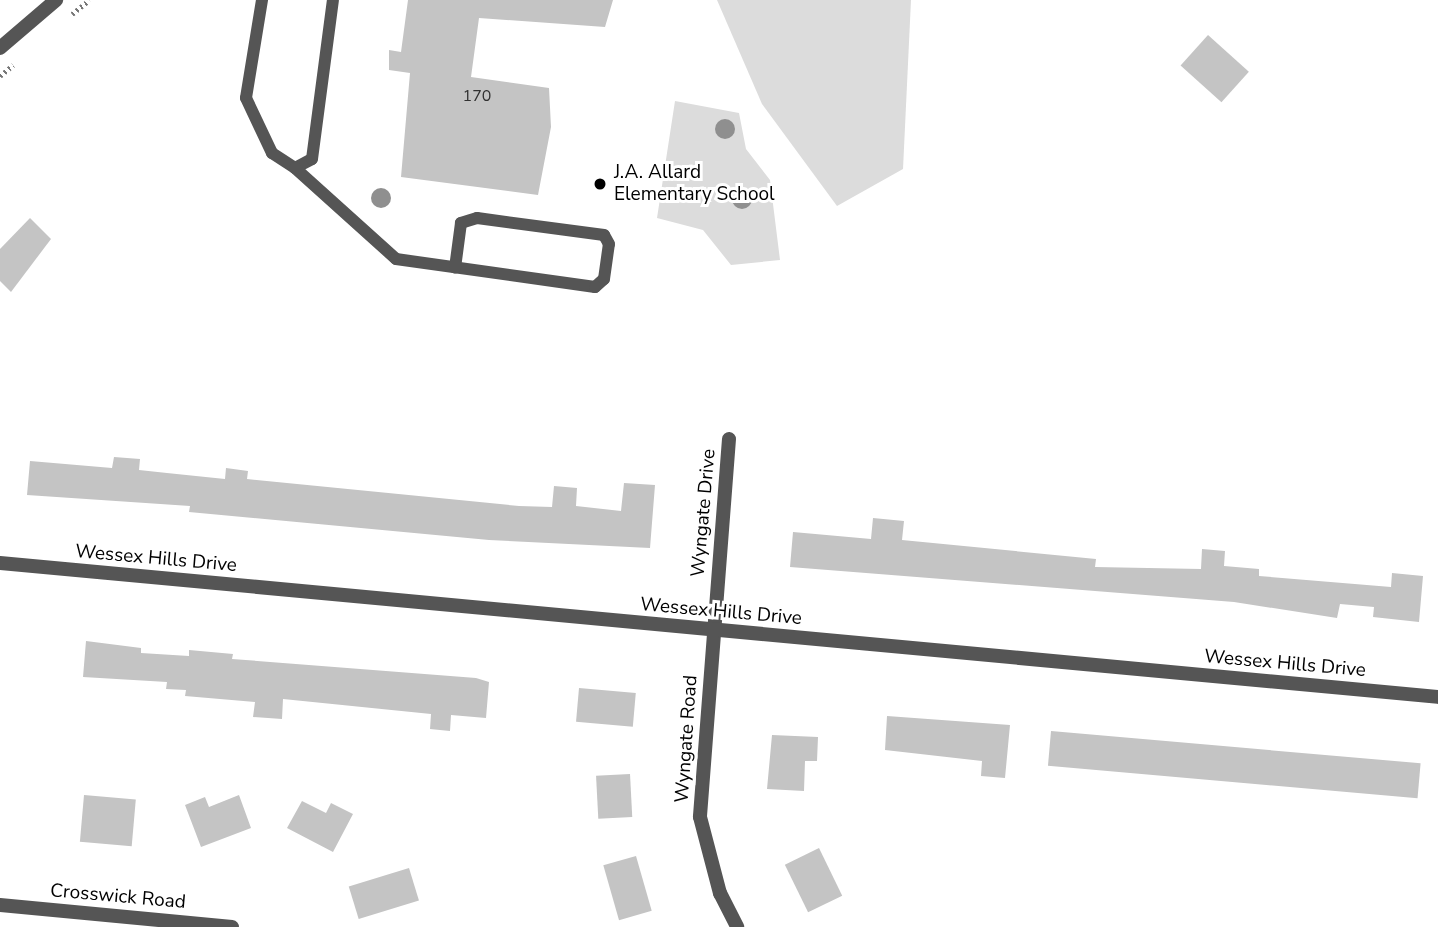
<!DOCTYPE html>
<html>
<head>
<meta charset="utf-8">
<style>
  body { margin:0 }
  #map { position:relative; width:1438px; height:927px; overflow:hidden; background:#fff; font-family:"Nunito Sans",sans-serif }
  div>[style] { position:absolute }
  .green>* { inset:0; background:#dcdcdc }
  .building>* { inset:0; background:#c4c4c4; transform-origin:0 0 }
  .path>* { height:4.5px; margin-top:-2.25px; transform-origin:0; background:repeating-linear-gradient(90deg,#777 0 2px,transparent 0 5.5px) }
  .lane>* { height:12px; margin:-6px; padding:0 6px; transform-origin:6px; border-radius:6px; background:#555 }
  .street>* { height:14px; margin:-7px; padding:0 7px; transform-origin:7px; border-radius:7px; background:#555 }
  .trees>* { width:20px; height:20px; margin:-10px; border-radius:50%; background:#8f8f8f }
  .dots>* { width:19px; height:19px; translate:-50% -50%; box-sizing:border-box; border:4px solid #fff; border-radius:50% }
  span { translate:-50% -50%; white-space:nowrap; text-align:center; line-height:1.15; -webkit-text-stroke:6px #fff; paint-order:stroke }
  .number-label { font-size:16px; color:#313131 }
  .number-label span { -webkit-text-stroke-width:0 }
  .poi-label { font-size:19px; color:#000 }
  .left { translate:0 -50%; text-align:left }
  .street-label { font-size:19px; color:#000 }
</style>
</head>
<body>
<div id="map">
  <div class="green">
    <i style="clip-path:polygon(717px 0,911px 0,903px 169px,837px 206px,762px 104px)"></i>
    <i style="clip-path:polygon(675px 101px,739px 113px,746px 149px,770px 180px,780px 260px,731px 265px,703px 230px,657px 218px)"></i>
  </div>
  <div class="building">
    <i style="clip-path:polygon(408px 0,613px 0,605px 27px,479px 18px,471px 77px,549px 88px,551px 127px,538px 195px,401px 177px,410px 73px,389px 70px,389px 50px,401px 52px)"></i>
    <i style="left:1208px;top:35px;width:55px;height:41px;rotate:42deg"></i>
    <i style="clip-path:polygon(30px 218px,51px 239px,11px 292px,0 281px,0 249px)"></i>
    <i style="clip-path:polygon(114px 457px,140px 459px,139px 470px,167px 473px,225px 479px,226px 468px,248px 471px,247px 479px,519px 506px,552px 507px,554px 486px,577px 488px,576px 506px,621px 511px,624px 483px,655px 485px,650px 548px,489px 540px,189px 512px,190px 506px,27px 495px,30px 461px,112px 468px)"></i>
    <i style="clip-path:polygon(873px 518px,904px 521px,902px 540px,1096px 559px,1095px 567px,1201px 569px,1202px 549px,1225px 551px,1224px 566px,1259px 569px,1259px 576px,1391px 587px,1392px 573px,1423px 576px,1419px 622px,1373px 617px,1374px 607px,1340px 604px,1337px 618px,1234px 602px,790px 567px,793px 532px,871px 539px)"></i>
    <i style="clip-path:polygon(86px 641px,141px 648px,141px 653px,189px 656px,189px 650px,233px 654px,232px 659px,476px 678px,489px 682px,486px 718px,451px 715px,450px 731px,430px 729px,431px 714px,283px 699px,282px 719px,253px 717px,255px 702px,185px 696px,186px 690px,166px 689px,167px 682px,83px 677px)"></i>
    <i style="left:579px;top:688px;width:57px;height:34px;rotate:5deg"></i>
    <i style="clip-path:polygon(887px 716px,1010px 725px,1005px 778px,981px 776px,982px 761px,885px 750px)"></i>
    <i style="left:1051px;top:731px;width:371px;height:35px;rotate:5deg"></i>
    <i style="clip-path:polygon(772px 735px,818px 737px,817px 761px,805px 761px,804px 791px,767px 789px)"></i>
    <i style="left:630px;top:774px;width:43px;height:34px;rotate:87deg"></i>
    <i style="left:84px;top:795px;width:52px;height:47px;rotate:5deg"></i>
    <i style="clip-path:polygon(239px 795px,251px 828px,201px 847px,185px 805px,205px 797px,209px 807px)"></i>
    <i style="clip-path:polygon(302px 801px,326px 813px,331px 803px,353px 814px,333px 852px,287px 828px)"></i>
    <i style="left:819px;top:848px;width:53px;height:38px;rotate:64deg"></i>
    <i style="left:636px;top:856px;width:57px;height:34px;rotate:74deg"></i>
    <i style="left:409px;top:868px;width:34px;height:63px;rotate:73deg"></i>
  </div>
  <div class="path">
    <i style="left:72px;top:14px;width:22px;rotate:-39deg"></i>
    <i style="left:0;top:76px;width:17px;rotate:-40deg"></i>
  </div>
  <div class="lane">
    <i style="left:262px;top:0;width:99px;rotate:99.3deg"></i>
    <i style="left:246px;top:98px;width:61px;rotate:64.7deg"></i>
    <i style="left:272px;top:153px;width:27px;rotate:33deg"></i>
    <i style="left:295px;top:168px;width:19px;rotate:-28deg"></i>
    <i style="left:312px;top:159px;width:160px;rotate:-82.5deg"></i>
    <i style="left:295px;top:168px;width:136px;rotate:42deg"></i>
    <i style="left:396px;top:259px;width:201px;rotate:8deg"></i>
    <i style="left:595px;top:287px;width:12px;rotate:-42deg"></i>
    <i style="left:604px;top:279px;width:35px;rotate:-82deg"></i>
    <i style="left:609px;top:244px;width:10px;rotate:-119deg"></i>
    <i style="left:604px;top:235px;width:128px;rotate:-172.4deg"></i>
    <i style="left:477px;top:218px;width:17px;rotate:163deg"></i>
    <i style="left:461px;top:223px;width:45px;rotate:97.6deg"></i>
  </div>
  <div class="street">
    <i style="left:0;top:48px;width:74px;rotate:-40.6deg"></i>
    <i style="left:729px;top:439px;width:379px;rotate:94.4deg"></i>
    <i style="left:700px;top:817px;width:79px;rotate:75.3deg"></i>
    <i style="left:720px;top:893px;width:38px;rotate:63deg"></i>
    <i style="left:0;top:563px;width:1444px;rotate:5.32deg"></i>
    <i style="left:0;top:905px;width:233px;rotate:5.4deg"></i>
  </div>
  <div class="trees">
    <i style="left:725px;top:129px"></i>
    <i style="left:381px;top:198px"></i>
    <i style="left:742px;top:199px"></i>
  </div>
  <div class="dots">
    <i style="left:600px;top:184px;background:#000"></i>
  </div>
  <div class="number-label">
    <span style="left:477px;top:96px">170</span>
  </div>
  <div class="poi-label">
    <span class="left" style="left:614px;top:184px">J.A. Allard<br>Elementary School</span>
  </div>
  <div class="street-label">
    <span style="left:704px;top:513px;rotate:-85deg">Wyngate Drive</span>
    <span style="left:156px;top:559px;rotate:5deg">Wessex Hills Drive</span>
    <span style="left:721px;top:612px;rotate:5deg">Wessex Hills Drive</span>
    <span style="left:1285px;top:664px;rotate:5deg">Wessex Hills Drive</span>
    <span style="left:687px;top:739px;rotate:-86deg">Wyngate Road</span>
    <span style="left:118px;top:897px;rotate:5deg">Crosswick Road</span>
  </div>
</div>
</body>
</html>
